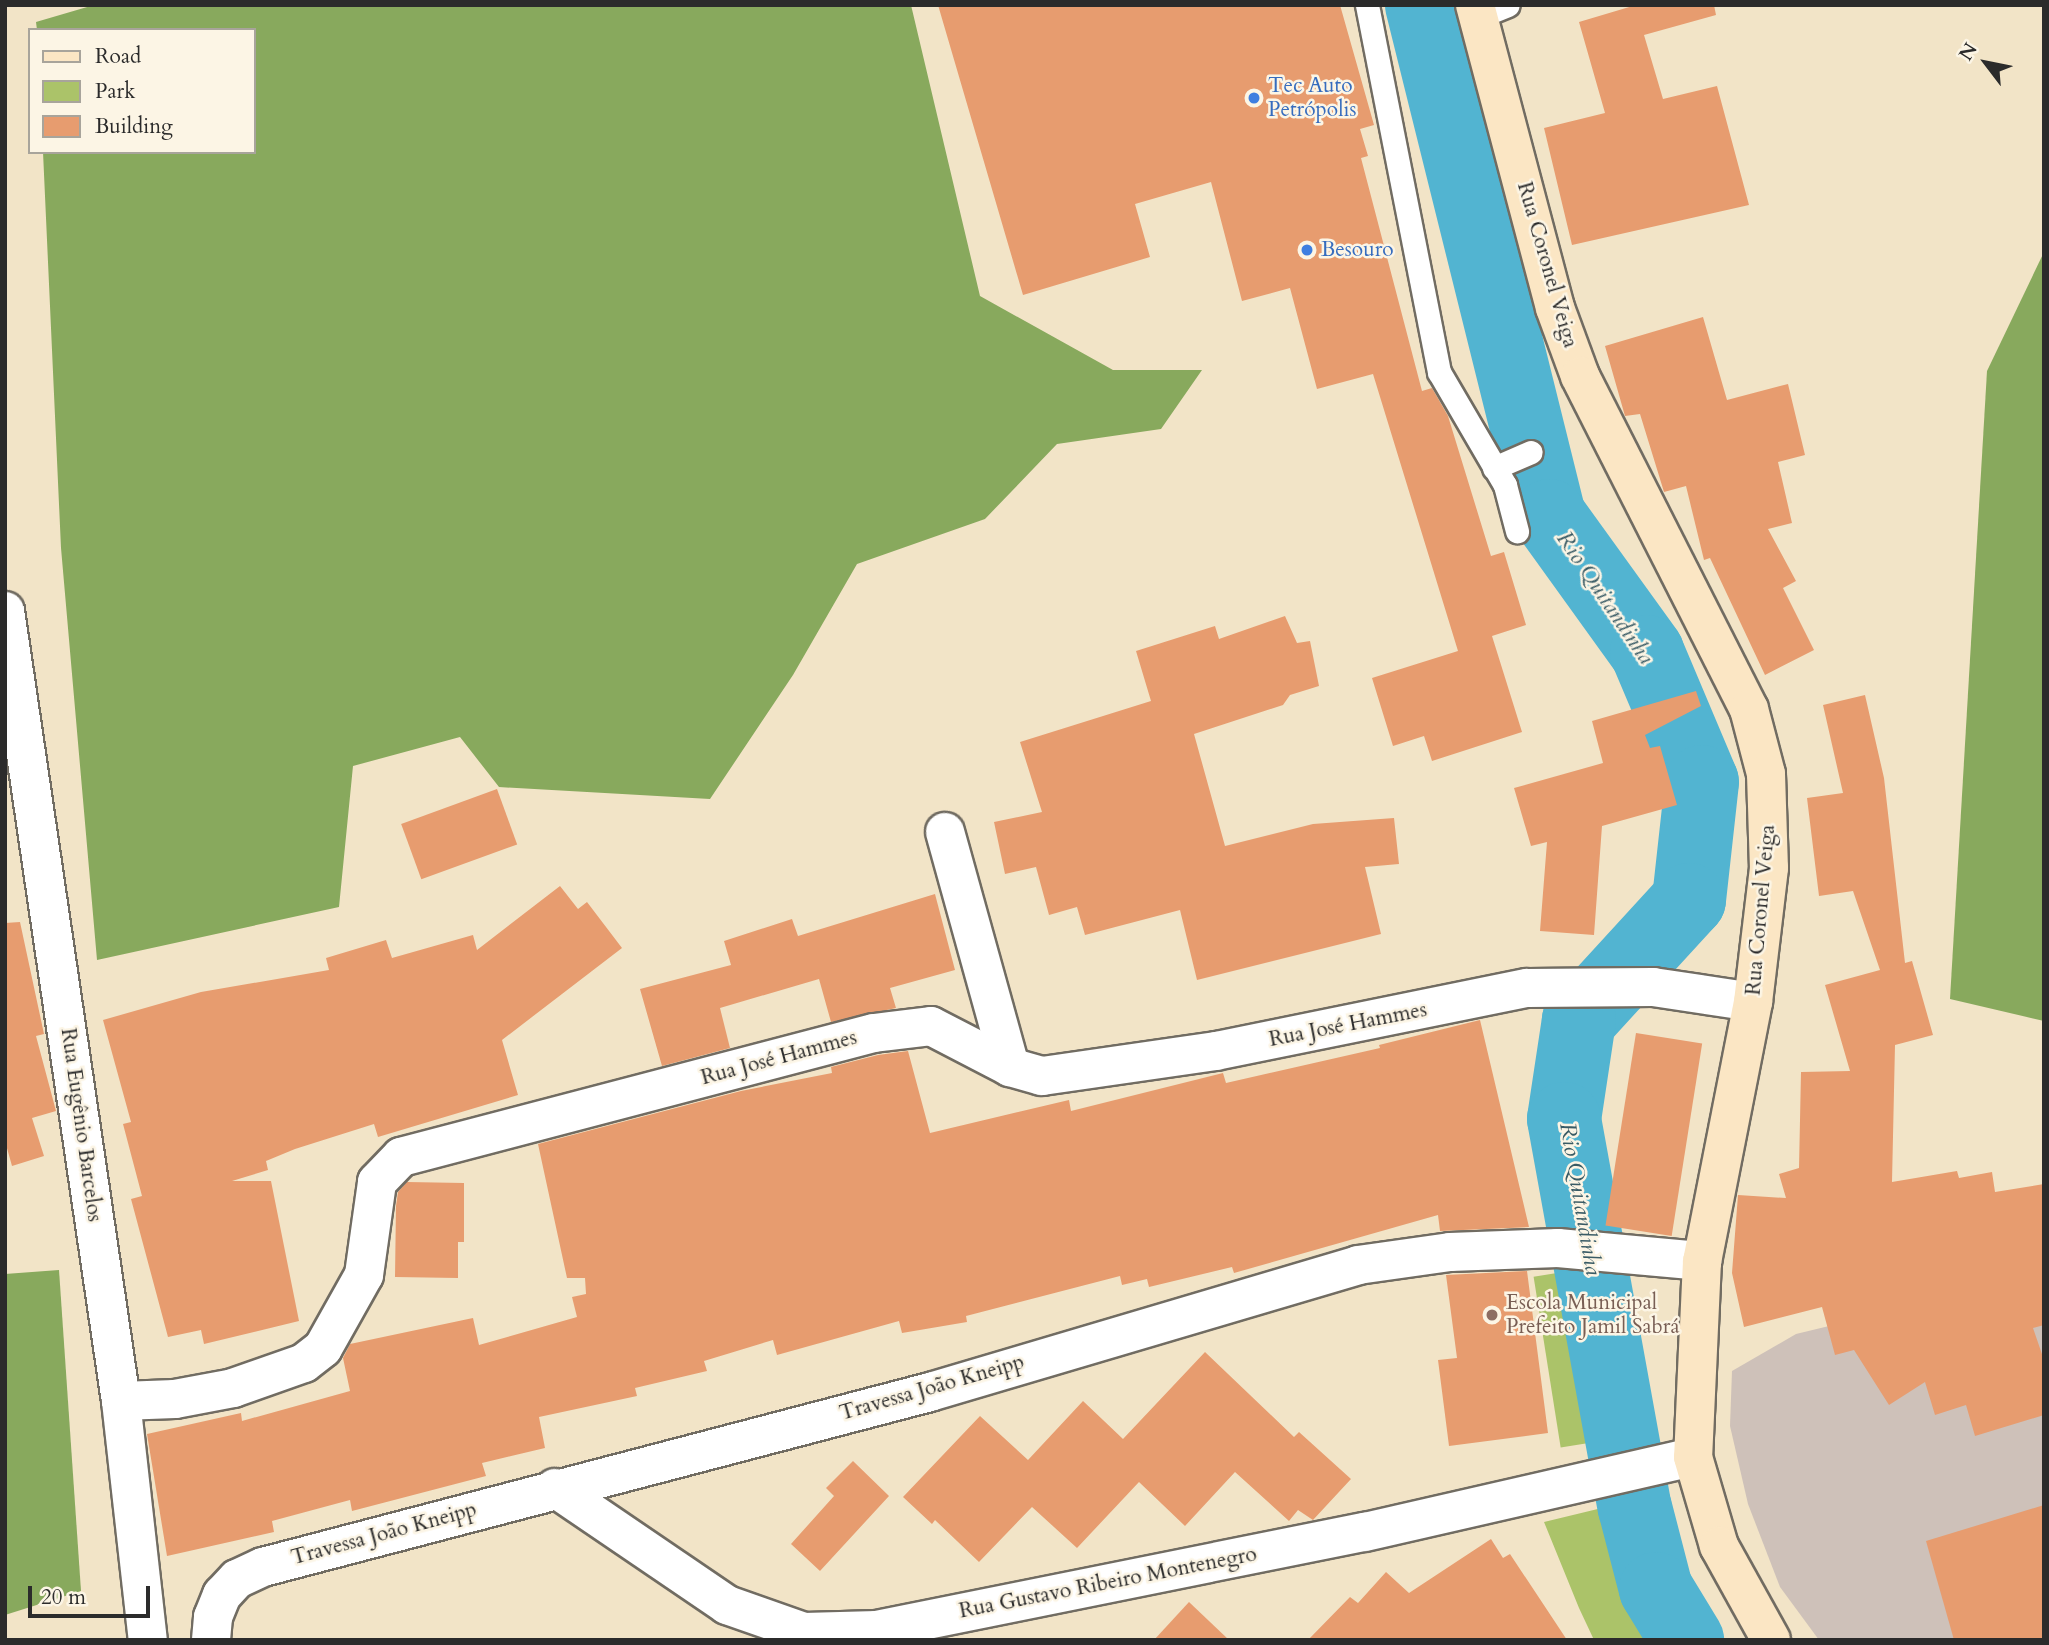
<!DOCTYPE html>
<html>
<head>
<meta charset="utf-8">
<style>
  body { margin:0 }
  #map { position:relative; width:2049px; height:1645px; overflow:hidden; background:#f2e4c7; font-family:Cardo,serif }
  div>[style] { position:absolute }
  .industrial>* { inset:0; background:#cec1b9 }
  .green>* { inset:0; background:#abc369; transform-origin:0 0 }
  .forest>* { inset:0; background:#88a95d }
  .river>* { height:74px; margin:-37px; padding:0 37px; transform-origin:37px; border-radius:37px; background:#52b4d1 }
  .building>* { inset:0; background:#e79c6f; transform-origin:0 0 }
  .roads { filter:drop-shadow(2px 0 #716c62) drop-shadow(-2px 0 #716c62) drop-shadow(0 2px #716c62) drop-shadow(0 -2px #716c62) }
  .service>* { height:23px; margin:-11.5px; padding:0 11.5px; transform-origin:11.5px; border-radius:11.5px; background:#fff }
  .minor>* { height:38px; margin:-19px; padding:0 19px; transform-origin:19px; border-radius:19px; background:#fff }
  .tertiary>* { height:38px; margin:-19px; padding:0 19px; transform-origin:19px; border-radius:19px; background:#fff }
  .secondary>* { height:38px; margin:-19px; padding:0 19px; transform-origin:19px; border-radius:19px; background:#fbe6c4 }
  .dots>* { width:19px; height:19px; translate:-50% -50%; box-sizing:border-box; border:4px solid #fcf5e5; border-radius:50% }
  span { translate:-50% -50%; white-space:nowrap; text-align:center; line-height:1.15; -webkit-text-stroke:5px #fcf5e5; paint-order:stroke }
  .shop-label { font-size:21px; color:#366cbe }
  .left { translate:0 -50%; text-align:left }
  .street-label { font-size:21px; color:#2b2b2b }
  .education-label { font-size:21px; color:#785e54 }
  .water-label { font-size:23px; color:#395b65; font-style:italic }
  .frame { position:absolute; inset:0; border:7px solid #2b2b2b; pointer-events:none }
  .legend { position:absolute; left:28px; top:28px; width:228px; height:126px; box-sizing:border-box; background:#fcf5e5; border:2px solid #a8a49b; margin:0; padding:9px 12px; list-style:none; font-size:21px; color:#2b2b2b }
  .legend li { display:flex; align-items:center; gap:14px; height:35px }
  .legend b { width:35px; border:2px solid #a8a49b }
  .north { position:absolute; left:1951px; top:28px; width:70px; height:70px; -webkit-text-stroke:5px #fcf5e5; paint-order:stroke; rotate:302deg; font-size:19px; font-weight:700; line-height:28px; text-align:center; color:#2b2b2b }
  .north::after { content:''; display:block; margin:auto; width:24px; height:32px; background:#2b2b2b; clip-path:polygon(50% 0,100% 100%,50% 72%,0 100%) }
  .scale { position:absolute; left:28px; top:1586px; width:122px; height:32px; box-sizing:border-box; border:4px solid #2b2b2b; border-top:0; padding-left:9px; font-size:21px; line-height:24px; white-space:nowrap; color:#2b2b2b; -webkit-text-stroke:5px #fcf5e5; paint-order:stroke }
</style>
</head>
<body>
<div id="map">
  <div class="industrial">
    <i style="clip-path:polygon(2044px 1274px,2044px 1640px,1819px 1640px,1780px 1587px,1748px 1504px,1730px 1426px,1732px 1371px,1796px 1334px)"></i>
  </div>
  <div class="green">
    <i style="left:1582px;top:1269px;width:173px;height:49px;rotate:81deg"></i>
    <i style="clip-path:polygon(1606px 1507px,1622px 1567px,1663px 1640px,1594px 1640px,1579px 1608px,1544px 1522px)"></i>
  </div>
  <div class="forest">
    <i style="clip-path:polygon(94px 5px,911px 5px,980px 296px,1113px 370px,1202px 370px,1161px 429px,1057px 444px,985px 519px,857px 564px,793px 675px,710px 799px,499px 787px,460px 737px,353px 766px,339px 907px,97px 960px,61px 548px,43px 152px,254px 152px,254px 30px,37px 30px,36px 22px)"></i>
    <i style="clip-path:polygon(2044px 252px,2044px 1021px,1950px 999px,1987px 371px)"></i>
    <i style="clip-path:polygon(59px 1270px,81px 1591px,5px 1615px,5px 1274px)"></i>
  </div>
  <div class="river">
    <i style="left:1422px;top:5px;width:527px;rotate:76.04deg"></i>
    <i style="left:1549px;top:516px;width:168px;rotate:54.2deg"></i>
    <i style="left:1647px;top:652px;width:141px;rotate:67.1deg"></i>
    <i style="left:1702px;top:782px;width:119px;rotate:96.3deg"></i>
    <i style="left:1689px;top:900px;width:163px;rotate:132.5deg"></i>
    <i style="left:1579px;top:1020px;width:100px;rotate:98.6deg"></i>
    <i style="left:1564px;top:1119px;width:395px;rotate:79.7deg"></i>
    <i style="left:1635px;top:1508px;width:84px;rotate:75.5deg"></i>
    <i style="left:1656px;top:1589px;width:60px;rotate:58.7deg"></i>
  </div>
  <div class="building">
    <i style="clip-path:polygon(938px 5px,1340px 5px,1374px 125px,1360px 129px,1368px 156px,1361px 158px,1422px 391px,1432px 388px,1448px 416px,1491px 556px,1504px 552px,1526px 625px,1492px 636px,1522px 732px,1432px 761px,1424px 736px,1393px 746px,1372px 678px,1458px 651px,1373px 374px,1317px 389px,1290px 288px,1242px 301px,1211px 182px,1135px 204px,1150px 257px,1023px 295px)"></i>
    <i style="clip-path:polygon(1636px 5px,1714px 5px,1716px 15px,1644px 35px,1663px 99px,1717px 86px,1749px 205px,1572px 245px,1544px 128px,1605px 113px,1579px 22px)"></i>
    <i style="clip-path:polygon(1703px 317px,1727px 400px,1788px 384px,1805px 455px,1778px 462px,1792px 523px,1768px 529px,1796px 581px,1783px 588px,1814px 650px,1765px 675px,1710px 558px,1704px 560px,1686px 486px,1664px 492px,1640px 414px,1625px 416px,1605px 346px)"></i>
    <i style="clip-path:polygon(1285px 616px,1297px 643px,1310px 641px,1319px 686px,1290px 695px,1283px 705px,1194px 734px,1225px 846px,1313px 824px,1394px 818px,1399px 864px,1365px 867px,1381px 934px,1197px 980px,1180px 910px,1085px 935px,1077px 907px,1049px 915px,1036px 867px,1005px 874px,994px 822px,1042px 812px,1020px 742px,1151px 701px,1136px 651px,1215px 626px,1219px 639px)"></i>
    <i style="clip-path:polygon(1696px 691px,1701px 706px,1645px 735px,1650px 748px,1660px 746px,1677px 805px,1602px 826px,1594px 935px,1540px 931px,1547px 842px,1531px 846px,1514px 788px,1603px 763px,1592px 721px)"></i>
    <i style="clip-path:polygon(1865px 695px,1884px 778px,1905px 963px,1912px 961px,1933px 1035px,1895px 1045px,1892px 1182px,1957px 1171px,1959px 1178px,1992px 1172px,1995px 1192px,2044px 1184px,2044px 1325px,2033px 1328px,2044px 1360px,2044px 1415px,1975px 1436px,1966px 1405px,1935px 1415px,1925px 1382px,1889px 1405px,1854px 1350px,1835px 1355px,1822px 1307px,1744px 1327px,1732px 1273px,1738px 1195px,1786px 1198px,1779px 1174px,1799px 1168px,1801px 1072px,1850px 1071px,1825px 985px,1880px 970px,1853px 891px,1819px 896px,1807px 798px,1843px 793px,1823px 705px)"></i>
    <i style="left:497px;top:789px;width:59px;height:102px;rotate:70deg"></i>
    <i style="clip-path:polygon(560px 886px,578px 909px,587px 902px,622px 948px,502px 1040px,518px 1095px,378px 1137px,374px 1124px,295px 1149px,266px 1161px,268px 1170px,232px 1181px,271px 1181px,299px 1321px,204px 1344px,201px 1330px,168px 1337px,131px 1199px,142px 1196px,123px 1124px,131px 1122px,103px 1020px,201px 992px,329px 970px,326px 958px,386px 940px,392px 958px,473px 935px,477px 950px)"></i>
    <i style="clip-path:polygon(935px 894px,955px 970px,890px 988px,896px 1008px,831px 1022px,819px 979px,720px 1008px,730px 1048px,662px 1066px,640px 989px,731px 965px,724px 941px,792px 919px,798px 936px)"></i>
    <i style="clip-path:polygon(20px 922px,44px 1034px,36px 1036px,56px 1111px,32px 1118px,44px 1156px,12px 1166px,5px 1141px,5px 923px)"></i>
    <i style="clip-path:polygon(1480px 1020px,1529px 1227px,1440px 1231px,1438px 1215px,1234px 1273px,1232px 1267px,1149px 1287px,1147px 1279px,1122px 1285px,1120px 1276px,966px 1316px,967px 1322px,902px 1333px,899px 1321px,777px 1355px,773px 1340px,704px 1361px,707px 1371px,635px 1388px,637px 1396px,539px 1417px,545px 1448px,482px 1463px,486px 1476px,352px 1511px,350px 1500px,272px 1521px,274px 1532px,167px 1556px,147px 1434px,241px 1413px,242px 1421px,350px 1391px,343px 1358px,350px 1344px,473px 1318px,479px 1345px,577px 1317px,572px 1297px,586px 1294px,585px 1278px,567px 1278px,538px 1144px,741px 1091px,832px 1073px,831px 1067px,878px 1055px,908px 1051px,930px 1133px,1069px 1100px,1071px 1111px,1223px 1073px,1226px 1083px,1380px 1048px,1379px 1045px)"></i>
    <i style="left:1636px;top:1033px;width:67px;height:195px;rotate:9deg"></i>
    <i style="clip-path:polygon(407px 1182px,464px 1183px,464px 1242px,458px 1242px,458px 1278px,395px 1277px,396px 1206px,398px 1192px)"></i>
    <i style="clip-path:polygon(1527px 1271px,1548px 1433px,1449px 1446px,1438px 1360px,1457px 1358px,1446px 1275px)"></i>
    <i style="clip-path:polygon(1205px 1352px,1294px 1437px,1299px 1432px,1351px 1479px,1313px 1520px,1298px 1510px,1289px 1521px,1235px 1472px,1185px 1526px,1139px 1482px,1077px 1548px,1032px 1507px,979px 1562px,935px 1520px,932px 1524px,903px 1497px,980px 1416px,1028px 1460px,1083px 1401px,1123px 1439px)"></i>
    <i style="clip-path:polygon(853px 1461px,889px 1496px,820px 1571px,791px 1544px,834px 1496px,826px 1488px)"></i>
    <i style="clip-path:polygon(2044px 1505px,2044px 1640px,1954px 1640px,1926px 1541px)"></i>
    <i style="clip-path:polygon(1491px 1539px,1503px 1558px,1510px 1554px,1567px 1640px,1308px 1640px,1350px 1597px,1358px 1603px,1386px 1572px,1409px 1593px)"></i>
    <i style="clip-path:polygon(1189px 1602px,1229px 1640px,1154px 1640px)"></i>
  </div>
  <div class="roads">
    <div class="service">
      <i style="left:1367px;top:5px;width:374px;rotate:78.9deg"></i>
      <i style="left:1439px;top:372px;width:131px;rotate:59.7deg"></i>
      <i style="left:1505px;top:485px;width:48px;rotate:75.4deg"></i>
      <i style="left:1478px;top:17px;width:32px;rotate:-22deg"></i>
      <i style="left:1494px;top:468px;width:40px;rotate:-23.4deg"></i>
    </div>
    <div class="minor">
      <i style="left:945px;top:832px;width:244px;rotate:74.5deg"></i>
      <i style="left:121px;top:1401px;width:54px;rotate:-2.1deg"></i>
      <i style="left:175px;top:1399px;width:59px;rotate:-10.7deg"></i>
      <i style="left:233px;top:1388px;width:75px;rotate:-19.4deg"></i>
      <i style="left:304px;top:1363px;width:24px;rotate:-38deg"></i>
      <i style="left:323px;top:1348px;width:84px;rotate:-60.7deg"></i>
      <i style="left:364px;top:1275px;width:94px;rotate:-82deg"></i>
      <i style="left:377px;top:1182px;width:35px;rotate:-46deg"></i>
      <i style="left:401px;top:1157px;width:489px;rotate:-14.7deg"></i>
      <i style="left:874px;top:1033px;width:57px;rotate:-7deg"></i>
      <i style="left:931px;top:1026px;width:89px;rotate:27.4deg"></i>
      <i style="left:1010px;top:1067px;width:33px;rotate:16deg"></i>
      <i style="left:1042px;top:1076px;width:176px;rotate:-8.2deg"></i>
      <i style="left:1216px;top:1051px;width:317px;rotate:-11.5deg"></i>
      <i style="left:1527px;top:988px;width:126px;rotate:-0.5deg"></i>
      <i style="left:1653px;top:987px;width:101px;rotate:8.5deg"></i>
      <i style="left:555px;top:1488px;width:208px;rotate:34.2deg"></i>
      <i style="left:727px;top:1605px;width:82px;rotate:19.3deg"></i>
      <i style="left:804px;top:1632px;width:73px;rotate:-1.6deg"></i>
      <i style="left:877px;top:1630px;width:498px;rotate:-11.4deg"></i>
      <i style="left:1365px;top:1532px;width:336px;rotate:-12.9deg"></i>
      <i style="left:211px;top:1640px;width:23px;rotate:-85deg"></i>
      <i style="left:213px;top:1617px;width:24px;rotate:-68deg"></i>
      <i style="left:222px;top:1595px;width:22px;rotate:-47deg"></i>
      <i style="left:237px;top:1579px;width:29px;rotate:-25deg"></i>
      <i style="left:263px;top:1567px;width:690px;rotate:-14.7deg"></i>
      <i style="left:930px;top:1392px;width:446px;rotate:-16.5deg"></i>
      <i style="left:1358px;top:1265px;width:93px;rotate:-8deg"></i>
      <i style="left:1450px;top:1252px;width:108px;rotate:-2.1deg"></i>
      <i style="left:1558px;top:1248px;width:145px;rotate:5.2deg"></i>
    </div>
    <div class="tertiary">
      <i style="left:5px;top:611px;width:798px;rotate:81.65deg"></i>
      <i style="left:121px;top:1401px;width:241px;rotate:83.6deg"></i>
    </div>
    <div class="secondary">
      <i style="left:1475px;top:5px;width:313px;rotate:75.2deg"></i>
      <i style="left:1555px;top:308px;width:72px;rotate:69.8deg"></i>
      <i style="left:1580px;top:376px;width:373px;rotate:63.1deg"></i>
      <i style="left:1749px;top:709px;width:67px;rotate:75.3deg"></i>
      <i style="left:1766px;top:774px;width:94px;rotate:88.2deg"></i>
      <i style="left:1769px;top:868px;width:135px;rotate:96.8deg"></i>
      <i style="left:1753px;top:1002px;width:264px;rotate:101.1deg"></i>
      <i style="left:1702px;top:1261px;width:196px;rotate:92.6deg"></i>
      <i style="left:1693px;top:1457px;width:93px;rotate:73.7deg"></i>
      <i style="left:1719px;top:1546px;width:107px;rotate:61deg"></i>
    </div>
  </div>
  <div class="dots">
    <i style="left:1254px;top:98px;background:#3f7fe0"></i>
    <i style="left:1307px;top:250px;background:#3f7fe0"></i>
    <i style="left:1492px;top:1315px;background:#8d6e63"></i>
  </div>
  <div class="shop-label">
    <span class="left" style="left:1268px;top:98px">Tec Auto<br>Petrópolis</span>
    <span class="left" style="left:1321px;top:250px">Besouro</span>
  </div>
  <div class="street-label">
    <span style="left:1547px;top:265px;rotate:74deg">Rua Coronel Veiga</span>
    <span style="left:1761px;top:910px;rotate:-85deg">Rua Coronel Veiga</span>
    <span style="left:1348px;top:1025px;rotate:-11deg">Rua José Hammes</span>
    <span style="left:779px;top:1058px;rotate:-15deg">Rua José Hammes</span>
    <span style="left:81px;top:1125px;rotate:82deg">Rua Eugênio Barcelos</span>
    <span style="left:932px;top:1388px;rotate:-16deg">Travessa João Kneipp</span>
    <span style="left:384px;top:1534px;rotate:-15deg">Travessa João Kneipp</span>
    <span style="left:1108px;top:1583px;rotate:-11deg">Rua Gustavo Ribeiro Montenegro</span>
  </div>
  <div class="education-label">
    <span class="left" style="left:1506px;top:1315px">Escola Municipal<br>Prefeito Jamil Sabrá</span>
  </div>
  <div class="water-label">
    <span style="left:1605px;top:598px;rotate:56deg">Rio Quitandinha</span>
    <span style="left:1580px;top:1199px;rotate:80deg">Rio Quitandinha</span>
  </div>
  <div class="frame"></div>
  <ul class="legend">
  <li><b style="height:9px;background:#fbe6c4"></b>Road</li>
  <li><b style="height:19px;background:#abc369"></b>Park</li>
  <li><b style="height:19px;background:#e79c6f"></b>Building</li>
  </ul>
  <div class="north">N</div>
  <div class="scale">20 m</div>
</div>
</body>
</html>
